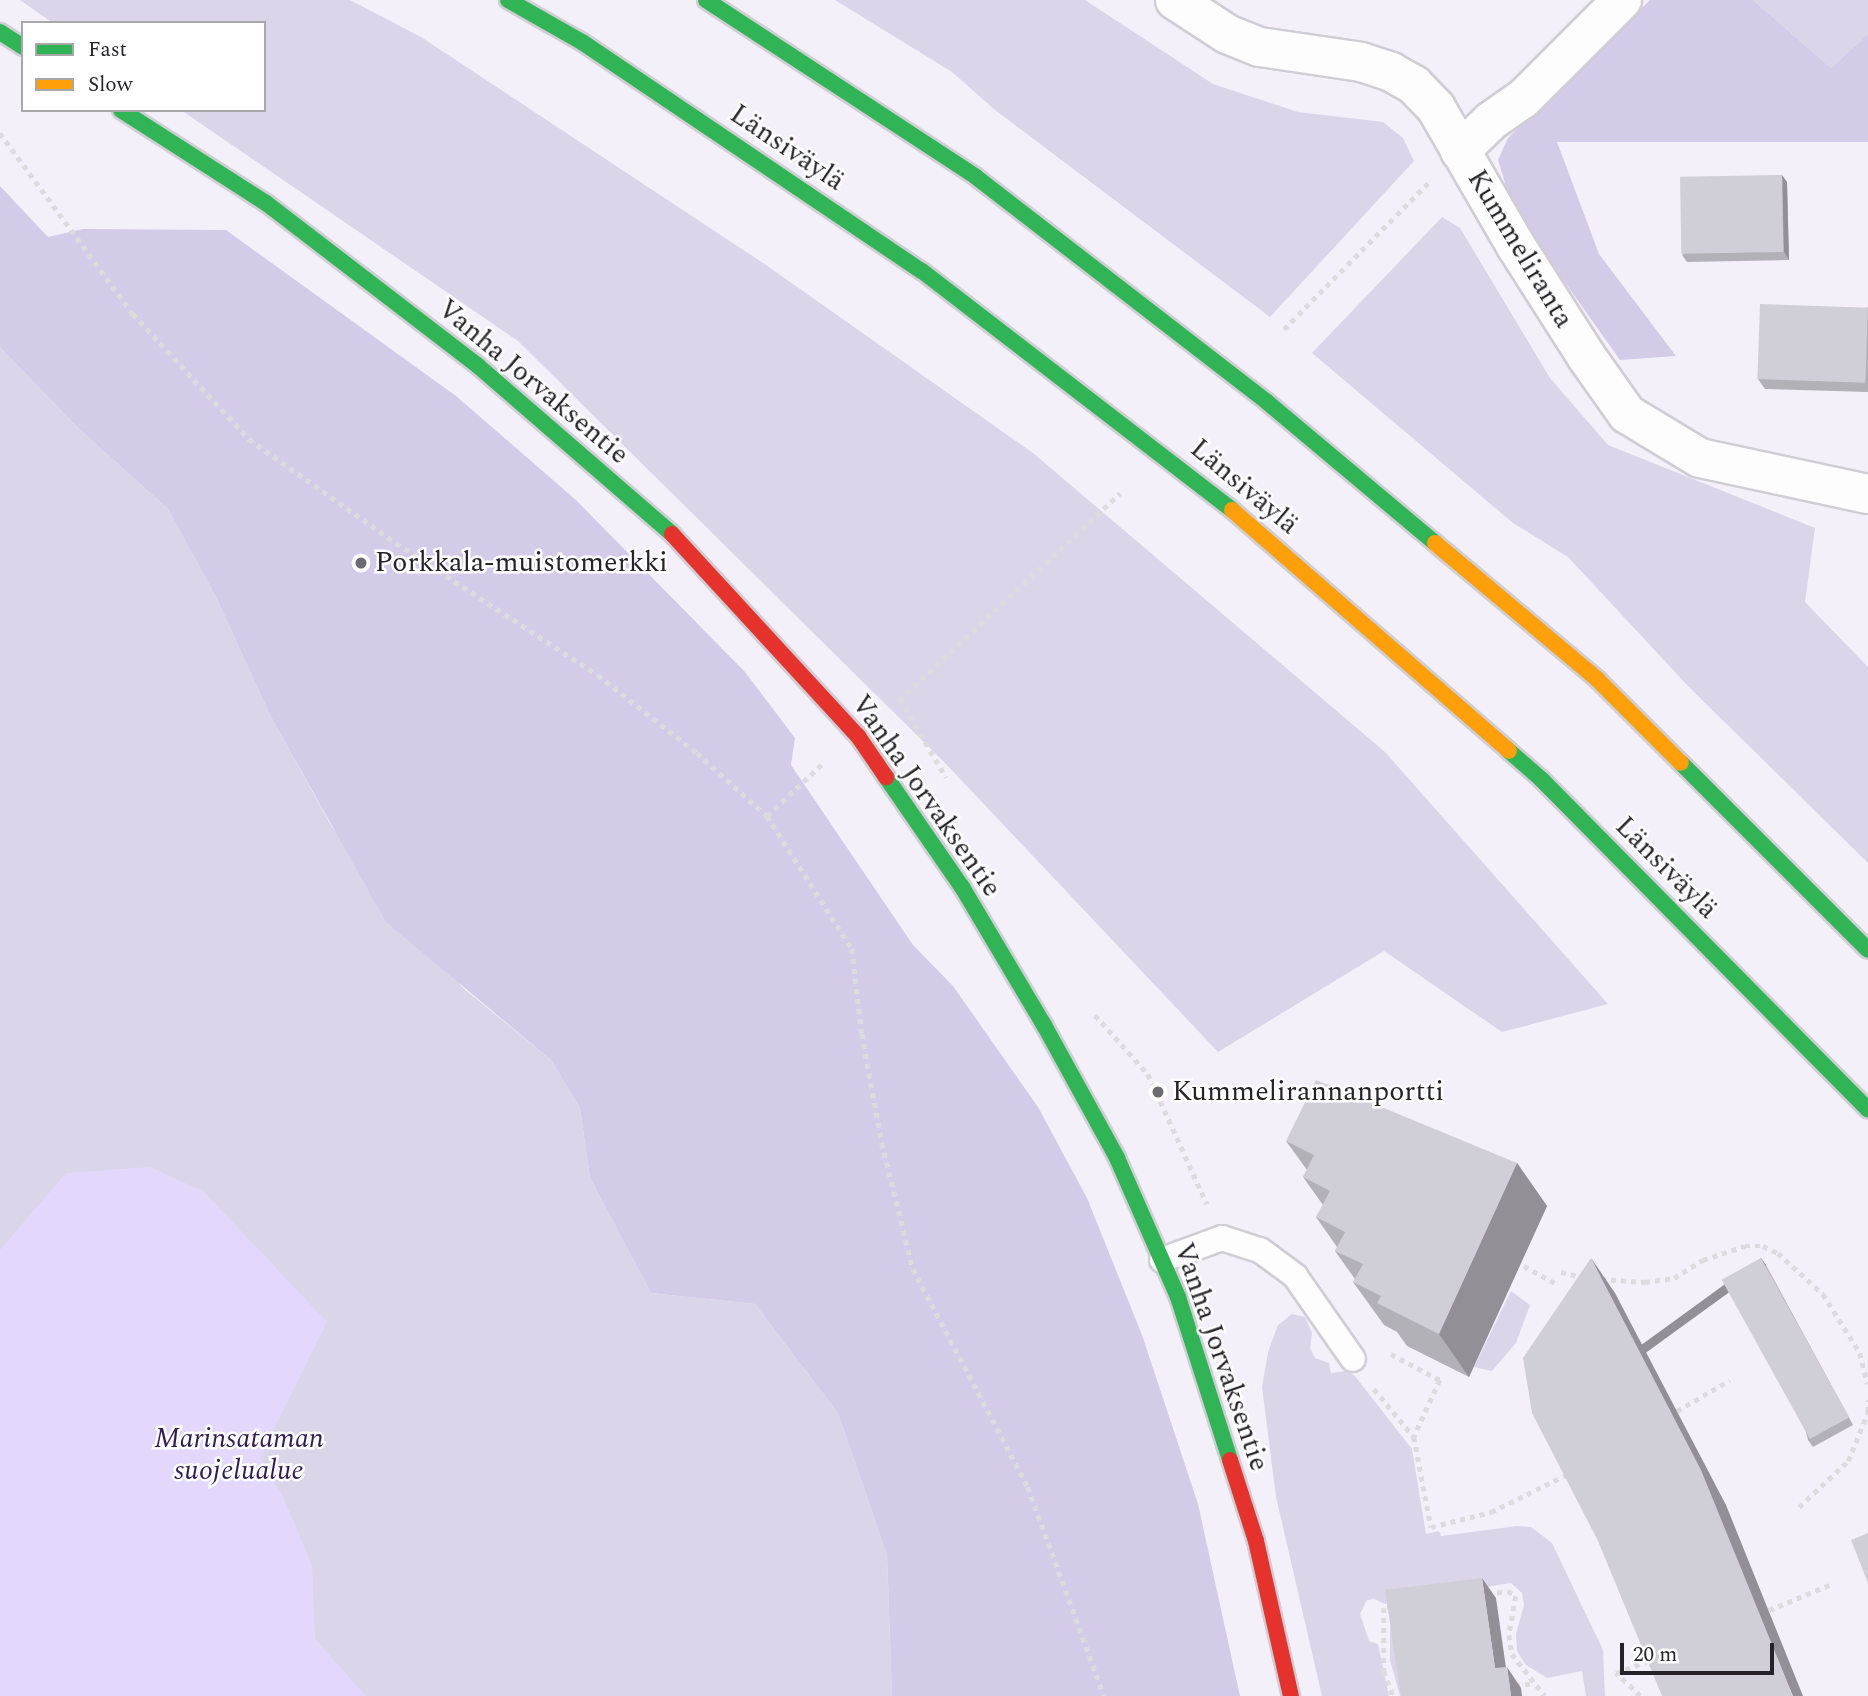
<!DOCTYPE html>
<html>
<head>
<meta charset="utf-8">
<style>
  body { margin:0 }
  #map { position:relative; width:1868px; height:1696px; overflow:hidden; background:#f3f0fa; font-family:Spectral,serif }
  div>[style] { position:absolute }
  .green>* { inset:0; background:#dbd5ea }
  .forest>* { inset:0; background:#d4cbe9 }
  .water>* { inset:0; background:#e3d8fc }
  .path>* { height:4.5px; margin-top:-2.25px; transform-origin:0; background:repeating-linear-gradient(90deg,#dcdcde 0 5px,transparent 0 10px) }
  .roads { filter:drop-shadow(2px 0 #d0ced5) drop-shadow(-2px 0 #d0ced5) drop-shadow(0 2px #d0ced5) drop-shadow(0 -2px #d0ced5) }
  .lane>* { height:24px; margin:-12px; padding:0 12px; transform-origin:12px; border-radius:12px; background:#fdfdfe }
  .street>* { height:38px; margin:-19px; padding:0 19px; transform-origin:19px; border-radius:19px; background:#fdfdfe }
  .fast>* { height:16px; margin:-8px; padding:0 8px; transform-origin:8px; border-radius:8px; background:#30b455 }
  .slow>* { height:16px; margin:-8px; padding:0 8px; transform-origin:8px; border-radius:8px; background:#ff9f0a }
  .jam>* { height:16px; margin:-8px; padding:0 8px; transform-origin:8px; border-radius:8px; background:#e5322d }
  .wall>* { inset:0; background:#b3b1b8 }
  .shaded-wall>* { inset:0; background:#929096; transform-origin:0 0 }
  .building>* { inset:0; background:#d0ced6; transform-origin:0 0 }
  .dots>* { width:19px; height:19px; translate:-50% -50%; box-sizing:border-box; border:4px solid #fff; border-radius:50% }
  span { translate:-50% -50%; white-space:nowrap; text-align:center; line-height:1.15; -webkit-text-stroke:5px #fff; paint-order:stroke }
  .street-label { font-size:28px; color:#252329 }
  .poi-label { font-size:28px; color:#252329 }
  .left { translate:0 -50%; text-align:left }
  .park-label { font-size:28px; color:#321c53; font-style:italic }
  .legend { position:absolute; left:21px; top:21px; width:245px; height:91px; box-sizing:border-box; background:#fff; border:2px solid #a8a7a9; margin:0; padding:9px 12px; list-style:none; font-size:21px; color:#252329 }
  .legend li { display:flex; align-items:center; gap:14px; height:35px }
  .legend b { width:35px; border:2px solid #a8a7a9 }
  .scale { position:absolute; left:1620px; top:1643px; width:154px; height:32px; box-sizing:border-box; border:4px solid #252329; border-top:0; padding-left:9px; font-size:21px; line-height:24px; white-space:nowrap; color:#252329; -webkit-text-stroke:5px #fff; paint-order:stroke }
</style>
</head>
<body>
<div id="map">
  <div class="green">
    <i style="clip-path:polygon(20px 0,350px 0,421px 37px,766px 265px,1033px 453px,1385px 752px,1608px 1004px,1502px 1032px,1384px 951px,1218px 1052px,946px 764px,518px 341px,181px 110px,264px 110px,264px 23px,53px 23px)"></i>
    <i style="clip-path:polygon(835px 0,1085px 0,1213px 84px,1298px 112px,1383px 122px,1403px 138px,1414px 161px,1270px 317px,995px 110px,952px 72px)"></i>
    <i style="clip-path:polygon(1753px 0,1868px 0,1868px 34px,1831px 68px)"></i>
    <i style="clip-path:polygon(1442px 217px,1460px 228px,1550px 378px,1608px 445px,1815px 528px,1805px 602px,1868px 667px,1868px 863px,1688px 686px,1568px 557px,1513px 523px,1312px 353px)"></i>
    <i style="clip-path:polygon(0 347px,77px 427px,168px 509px,216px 597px,271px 717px,332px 827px,463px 988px,551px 1060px,580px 1108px,590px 1178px,651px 1293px,755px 1304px,838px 1413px,887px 1555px,892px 1696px,0 1696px)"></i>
    <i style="clip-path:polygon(1511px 1291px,1530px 1305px,1516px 1343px,1492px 1371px,1474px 1367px)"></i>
    <i style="clip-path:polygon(1292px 1314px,1305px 1317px,1312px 1333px,1310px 1348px,1315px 1358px,1329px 1363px,1331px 1373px,1346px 1371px,1354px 1375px,1412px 1449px,1426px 1534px,1439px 1531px,1441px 1536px,1517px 1526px,1531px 1527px,1552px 1543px,1603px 1650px,1605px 1696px,1586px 1696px,1582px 1671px,1547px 1678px,1526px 1665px,1517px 1651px,1516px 1634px,1524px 1605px,1522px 1593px,1511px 1583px,1385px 1604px,1374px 1599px,1367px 1600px,1360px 1614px,1369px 1641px,1378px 1644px,1389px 1696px,1322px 1696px,1276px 1497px,1262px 1387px,1268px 1352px,1278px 1325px)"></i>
    <i style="clip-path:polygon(1400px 1614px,1412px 1696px,1400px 1696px,1390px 1660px,1390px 1628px)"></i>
  </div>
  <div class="forest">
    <i style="clip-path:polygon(1650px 0,1753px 0,1831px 68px,1868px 34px,1868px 142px,1557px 142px,1599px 254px,1676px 356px,1620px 360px,1513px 209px,1498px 160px,1508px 138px)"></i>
    <i style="clip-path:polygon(0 186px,48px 237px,83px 229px,226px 230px,456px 396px,576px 500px,745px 672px,795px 738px,791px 765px,913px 945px,953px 986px,1038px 1107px,1087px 1198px,1142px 1335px,1198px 1504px,1240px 1696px,892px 1696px,887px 1555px,838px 1413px,755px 1304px,651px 1293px,590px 1178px,580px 1108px,551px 1060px,386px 922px,271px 717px,216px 597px,168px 509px,77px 427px,0 347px)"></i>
  </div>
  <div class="water">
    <i style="clip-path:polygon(150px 1167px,204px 1192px,327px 1322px,260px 1457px,283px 1497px,312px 1565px,315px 1639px,366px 1696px,0 1696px,0 1250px,66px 1173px)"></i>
  </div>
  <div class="path">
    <i style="left:0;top:133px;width:225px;rotate:53.7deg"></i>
    <i style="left:133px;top:314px;width:171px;rotate:47.1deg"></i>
    <i style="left:249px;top:439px;width:180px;rotate:35.3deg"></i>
    <i style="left:396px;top:543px;width:241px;rotate:33.2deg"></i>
    <i style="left:598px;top:675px;width:126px;rotate:38.2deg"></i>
    <i style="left:697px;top:753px;width:94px;rotate:42deg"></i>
    <i style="left:767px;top:816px;width:158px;rotate:57.4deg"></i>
    <i style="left:852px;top:949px;width:86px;rotate:83.3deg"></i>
    <i style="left:862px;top:1034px;width:111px;rotate:79.6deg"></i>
    <i style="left:882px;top:1143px;width:130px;rotate:76.2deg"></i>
    <i style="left:913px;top:1269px;width:246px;rotate:62.2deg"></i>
    <i style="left:1028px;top:1487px;width:222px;rotate:70deg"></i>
    <i style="left:1284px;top:329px;width:205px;rotate:-45.4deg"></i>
    <i style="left:900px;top:699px;width:91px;rotate:59.5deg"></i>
    <i style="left:899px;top:700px;width:303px;rotate:-43.1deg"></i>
    <i style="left:767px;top:816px;width:76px;rotate:-43.4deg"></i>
    <i style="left:1095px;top:1015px;width:79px;rotate:48.1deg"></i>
    <i style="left:1148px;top:1074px;width:143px;rotate:65.6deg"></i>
    <i style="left:1524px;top:1266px;width:35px;rotate:29deg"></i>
    <i style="left:1561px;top:1272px;width:22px;rotate:13deg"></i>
    <i style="left:1601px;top:1279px;width:44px;rotate:3.9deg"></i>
    <i style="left:1645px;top:1282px;width:29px;rotate:-8deg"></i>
    <i style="left:1674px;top:1278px;width:34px;rotate:-32deg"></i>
    <i style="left:1703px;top:1260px;width:44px;rotate:-18.4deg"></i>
    <i style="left:1745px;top:1246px;width:18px"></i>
    <i style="left:1763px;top:1246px;width:17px;rotate:25deg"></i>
    <i style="left:1778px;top:1253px;width:61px;rotate:42.3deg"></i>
    <i style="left:1823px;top:1294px;width:70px;rotate:57.9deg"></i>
    <i style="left:1860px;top:1353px;width:32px;rotate:76deg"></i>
    <i style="left:1391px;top:1354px;width:55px;rotate:28deg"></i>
    <i style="left:1440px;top:1380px;width:63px;rotate:114.5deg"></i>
    <i style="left:1374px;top:1389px;width:62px;rotate:50.2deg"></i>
    <i style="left:1414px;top:1437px;width:92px;rotate:79.3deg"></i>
    <i style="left:1431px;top:1527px;width:62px;rotate:-14deg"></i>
    <i style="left:1491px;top:1512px;width:86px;rotate:-26.3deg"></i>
    <i style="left:1677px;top:1411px;width:61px;rotate:-30.3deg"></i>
    <i style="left:1799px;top:1507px;width:67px;rotate:-43.2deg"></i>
    <i style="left:1848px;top:1461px;width:53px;rotate:-67.8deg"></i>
    <i style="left:1868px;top:1412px;width:12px;rotate:-90deg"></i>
    <i style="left:1487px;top:1594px;width:21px;rotate:-8deg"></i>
    <i style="left:1508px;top:1591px;width:9px;rotate:32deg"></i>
    <i style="left:1516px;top:1596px;width:40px;rotate:100deg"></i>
    <i style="left:1509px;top:1635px;width:19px;rotate:81deg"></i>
    <i style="left:1512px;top:1654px;width:53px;rotate:51.8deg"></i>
    <i style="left:1392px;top:1607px;width:8px;rotate:173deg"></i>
    <i style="left:1384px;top:1608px;width:63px;rotate:90deg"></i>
    <i style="left:1384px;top:1671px;width:27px;rotate:70deg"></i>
    <i style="left:1769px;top:1610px;width:70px;rotate:-22.6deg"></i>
    <i style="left:1515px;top:1686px;width:20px;rotate:-9deg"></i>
    <i style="left:1640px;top:1696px;width:33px;rotate:-136deg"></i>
    <i style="left:1616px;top:1673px;width:40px;rotate:-21deg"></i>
  </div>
  <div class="roads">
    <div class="lane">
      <i style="left:1162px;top:1260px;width:64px;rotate:-20.1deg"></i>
      <i style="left:1222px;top:1238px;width:40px;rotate:18deg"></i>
      <i style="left:1260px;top:1250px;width:44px;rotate:36.6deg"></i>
      <i style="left:1295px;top:1276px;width:101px;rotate:55.1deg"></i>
    </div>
    <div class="street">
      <i style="left:1175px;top:0;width:62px;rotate:33.2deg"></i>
      <i style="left:1227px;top:34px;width:35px;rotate:22deg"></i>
      <i style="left:1260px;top:47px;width:102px;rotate:8.4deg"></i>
      <i style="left:1361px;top:62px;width:32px;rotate:18deg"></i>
      <i style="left:1391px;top:72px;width:26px;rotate:29deg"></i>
      <i style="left:1414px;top:85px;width:32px;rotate:46deg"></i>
      <i style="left:1436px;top:108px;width:160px;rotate:59.9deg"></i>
      <i style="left:1516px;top:246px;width:130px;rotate:57.5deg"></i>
      <i style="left:1586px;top:356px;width:71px;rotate:54.7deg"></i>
      <i style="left:1627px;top:414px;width:85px;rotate:31.1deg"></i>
      <i style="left:1700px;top:458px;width:172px;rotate:12.1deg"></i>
      <i style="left:1460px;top:151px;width:43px;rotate:-44.1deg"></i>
      <i style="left:1491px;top:121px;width:39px;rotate:-35deg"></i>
      <i style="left:1523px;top:99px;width:140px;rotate:-45deg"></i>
    </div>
    <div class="fast">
      <i style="left:508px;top:0;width:85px;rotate:29.6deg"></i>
      <i style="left:582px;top:42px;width:410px;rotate:34deg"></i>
      <i style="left:922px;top:271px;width:391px;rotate:37.6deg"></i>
      <i style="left:706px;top:0;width:323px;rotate:33.2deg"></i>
      <i style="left:976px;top:177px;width:368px;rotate:37.7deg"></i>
      <i style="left:1267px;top:402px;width:219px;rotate:40deg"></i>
      <i style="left:0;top:32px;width:27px;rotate:33deg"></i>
      <i style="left:121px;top:110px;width:172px;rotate:32.7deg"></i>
      <i style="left:266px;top:203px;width:266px;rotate:37.5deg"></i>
      <i style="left:477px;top:365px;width:258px;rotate:40.9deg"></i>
      <i style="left:1509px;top:751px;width:43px;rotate:41.2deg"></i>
      <i style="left:1541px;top:779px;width:465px;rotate:45.3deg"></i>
      <i style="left:1681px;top:763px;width:264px;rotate:45deg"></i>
      <i style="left:886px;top:777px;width:134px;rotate:55.4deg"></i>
      <i style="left:962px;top:887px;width:161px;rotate:59.3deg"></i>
      <i style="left:1044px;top:1025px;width:152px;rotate:61.2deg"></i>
      <i style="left:1117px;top:1158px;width:152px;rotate:66.3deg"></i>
      <i style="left:1178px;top:1297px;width:171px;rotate:72.3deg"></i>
    </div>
    <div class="slow">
      <i style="left:1232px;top:510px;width:367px;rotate:41deg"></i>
      <i style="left:1435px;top:543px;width:213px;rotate:40deg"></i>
      <i style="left:1598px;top:680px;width:117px;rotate:45deg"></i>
    </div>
    <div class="jam">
      <i style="left:672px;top:534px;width:275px;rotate:47.4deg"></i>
      <i style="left:858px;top:736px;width:50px;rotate:55.7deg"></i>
      <i style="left:1230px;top:1460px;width:85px;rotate:72.2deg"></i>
      <i style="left:1256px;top:1541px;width:159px;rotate:77.3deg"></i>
    </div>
  </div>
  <div class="wall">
    <i style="clip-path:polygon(1787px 182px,1789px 260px,1687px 262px,1682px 255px)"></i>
    <i style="clip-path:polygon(1868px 307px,1868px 392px,1765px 389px,1758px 379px)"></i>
    <i style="clip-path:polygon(1286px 1141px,1517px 1163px,1547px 1206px,1469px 1377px,1407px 1346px,1397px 1332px,1384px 1325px,1353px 1282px,1355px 1279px,1335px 1251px,1337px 1247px,1316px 1217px,1323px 1205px,1303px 1177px,1307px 1170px)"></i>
    <i style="clip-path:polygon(1761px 1258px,1766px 1265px,1853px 1425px,1813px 1447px,1808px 1440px)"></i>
  </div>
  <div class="shaded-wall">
    <i style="clip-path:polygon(1782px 175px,1787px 182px,1789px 260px,1784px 252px)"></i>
    <i style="clip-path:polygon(1517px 1163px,1547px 1206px,1469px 1377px,1439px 1334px)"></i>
    <i style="clip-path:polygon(1591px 1258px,1615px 1293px,1726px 1505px,1803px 1696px,1793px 1696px)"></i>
    <i style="left:1761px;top:1258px;width:9px;height:182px;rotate:54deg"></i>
    <i style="clip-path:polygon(1482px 1578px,1496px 1598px,1509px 1689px,1495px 1668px)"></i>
    <i style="clip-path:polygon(1507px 1667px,1521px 1688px,1522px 1696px,1511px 1696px)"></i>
  </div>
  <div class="building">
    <i style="left:1782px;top:175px;width:77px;height:102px;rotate:89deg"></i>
    <i style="left:1760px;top:304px;width:108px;height:75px;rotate:2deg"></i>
    <i style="clip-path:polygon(1316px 1080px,1517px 1163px,1439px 1334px,1377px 1303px,1381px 1296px,1353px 1282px,1363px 1264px,1335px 1251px,1345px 1232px,1316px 1217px,1330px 1191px,1303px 1177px,1314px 1155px,1286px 1141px)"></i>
    <i style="clip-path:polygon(1591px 1258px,1701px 1470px,1793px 1696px,1662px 1696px,1598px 1541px,1532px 1413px,1523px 1358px)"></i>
    <i style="left:1761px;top:1258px;width:182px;height:45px;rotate:61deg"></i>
    <i style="clip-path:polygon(1868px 1533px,1868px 1583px,1851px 1540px)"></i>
    <i style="clip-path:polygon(1482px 1578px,1495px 1668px,1507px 1667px,1511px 1696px,1401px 1696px,1385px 1590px)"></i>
  </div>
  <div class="dots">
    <i style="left:361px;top:563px;background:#6d6b72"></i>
    <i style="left:1158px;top:1092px;background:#6d6b72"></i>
  </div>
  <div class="street-label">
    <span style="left:787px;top:148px;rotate:34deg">Länsiväylä</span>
    <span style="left:1520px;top:249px;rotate:59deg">Kummeliranta</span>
    <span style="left:533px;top:382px;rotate:40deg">Vanha Jorvaksentie</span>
    <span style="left:1244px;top:487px;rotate:40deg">Länsiväylä</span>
    <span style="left:926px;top:796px;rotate:55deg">Vanha Jorvaksentie</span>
    <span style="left:1666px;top:868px;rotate:45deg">Länsiväylä</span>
    <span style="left:1221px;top:1357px;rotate:71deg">Vanha Jorvaksentie</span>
  </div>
  <div class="poi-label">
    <span class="left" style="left:375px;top:563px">Porkkala-muistomerkki</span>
    <span class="left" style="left:1172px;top:1092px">Kummelirannanportti</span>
  </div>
  <div class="park-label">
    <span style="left:239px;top:1455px">Marinsataman<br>suojelualue</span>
  </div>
  <ul class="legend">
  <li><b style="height:9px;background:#30b455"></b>Fast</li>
  <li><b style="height:9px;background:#ff9f0a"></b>Slow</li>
  </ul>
  <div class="scale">20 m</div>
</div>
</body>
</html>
